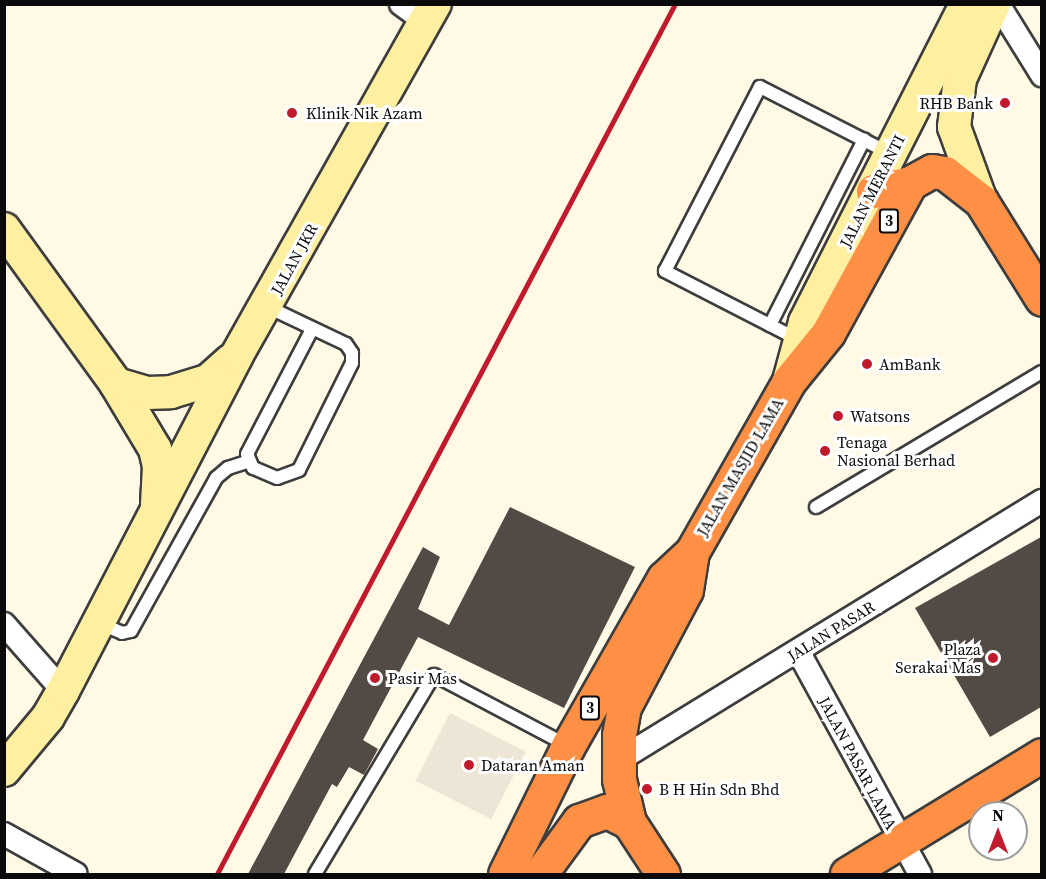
<!DOCTYPE html>
<html>
<head>
<meta charset="utf-8">
<style>
  body { margin:0 }
  #map { position:relative; width:1046px; height:879px; overflow:hidden; background:#fff9e6; font-family:"Source Serif 4",serif }
  div>[style] { position:absolute }
  .plaza>* { inset:0; background:#ede6d7; transform-origin:0 0 }
  .building>* { inset:0; background:#534a45 }
  .roads { filter:drop-shadow(2px 0 #3d3d3d) drop-shadow(-2px 0 #3d3d3d) drop-shadow(0 2px #3d3d3d) drop-shadow(0 -2px #3d3d3d) }
  .lane>* { height:12px; margin:-6px; padding:0 6px; transform-origin:6px; border-radius:6px; background:#fff }
  .street>* { height:22px; margin:-11px; padding:0 11px; transform-origin:11px; border-radius:11px; background:#fff }
  .secondary>* { height:32px; margin:-16px; padding:0 16px; transform-origin:16px; border-radius:16px; background:#ffefa1 }
  .highway>* { height:33px; margin:-16.5px; padding:0 16.5px; transform-origin:16.5px; border-radius:16.5px; background:#fe9045 }
  .rail>* { height:4.5px; margin:-2.25px; padding:0 2.25px; transform-origin:2.25px; border-radius:2.25px; background:#c01b2c }
  .dots>* { width:16px; height:16px; translate:-50% -50%; box-sizing:border-box; border:3px solid #fff; border-radius:50% }
  span { translate:-50% -50%; white-space:nowrap; text-align:center; line-height:1.15; -webkit-text-stroke:6px #fff; paint-order:stroke }
  .shield-label span { padding:2px 4px; background:#fff; border:2px solid; border-radius:4px; -webkit-text-stroke-width:0 }
  .shield-label { font-size:15px; color:#0a0a0a; font-weight:700 }
  .poi-label { font-size:16px; color:#0a0a0a }
  .right { translate:-100% -50%; text-align:right }
  .left { translate:0 -50%; text-align:left }
  .street-label { font-size:16px; color:#0a0a0a }
  .frame { position:absolute; inset:0; border:6px solid #0a0a0a; pointer-events:none }
  .north { position:absolute; left:968px; top:801px; width:60px; height:60px; box-sizing:border-box; background:#fff; border:2px solid #9d9d9d; border-radius:50%; rotate:0deg; font-size:16px; font-weight:700; line-height:24px; text-align:center; color:#0a0a0a }
  .north::after { content:''; display:block; margin:auto; width:21px; height:27px; background:#c01b2c; clip-path:polygon(50% 0,100% 100%,50% 72%,0 100%) }
</style>
</head>
<body>
<div id="map">
  <div class="plaza">
    <i style="left:450px;top:713px;width:85px;height:76px;rotate:27deg"></i>
  </div>
  <div class="building">
    <i style="clip-path:polygon(510px 507px,635px 567px,564px 708px,418px 637px,363px 740px,378px 749px,364px 775px,349px 767px,337px 787px,332px 784px,284px 874px,248px 874px,423px 547px,440px 557px,418px 609px,449px 625px)"></i>
    <i style="clip-path:polygon(1041px 537px,1041px 707px,990px 737px,915px 608px)"></i>
  </div>
  <div class="roads">
    <div class="lane">
      <i style="left:268px;top:307px;width:86px;rotate:25.4deg"></i>
      <i style="left:346px;top:344px;width:11px;rotate:56deg"></i>
      <i style="left:352px;top:353px;width:10px;rotate:90deg"></i>
      <i style="left:352px;top:363px;width:119px;rotate:116.4deg"></i>
      <i style="left:299px;top:470px;width:23px;rotate:160deg"></i>
      <i style="left:277px;top:478px;width:26px;rotate:-157deg"></i>
      <i style="left:253px;top:468px;width:15px;rotate:-113deg"></i>
      <i style="left:247px;top:454px;width:141px;rotate:-62.5deg"></i>
      <i style="left:770px;top:325px;width:208px;rotate:-63.1deg"></i>
      <i style="left:799px;top:340px;width:151px;rotate:-152.8deg"></i>
      <i style="left:665px;top:271px;width:207px;rotate:-62.7deg"></i>
      <i style="left:760px;top:87px;width:147px;rotate:27.1deg"></i>
      <i style="left:816px;top:507px;width:263px;rotate:-30.9deg"></i>
      <i style="left:99px;top:623px;width:25px;rotate:23deg"></i>
      <i style="left:122px;top:633px;width:9px;rotate:-13deg"></i>
      <i style="left:131px;top:631px;width:175px;rotate:-60.9deg"></i>
      <i style="left:216px;top:478px;width:16px;rotate:-40deg"></i>
      <i style="left:228px;top:468px;width:22px;rotate:-18deg"></i>
      <i style="left:315px;top:874px;width:232px;rotate:-59.1deg"></i>
      <i style="left:434px;top:675px;width:150px;rotate:27.8deg"></i>
    </div>
    <div class="street">
      <i style="left:401px;top:4px;width:31px;rotate:36deg"></i>
      <i style="left:998px;top:4px;width:84px;rotate:58.2deg"></i>
      <i style="left:4px;top:624px;width:89px;rotate:48.6deg"></i>
      <i style="left:798px;top:651px;width:254px;rotate:61.3deg"></i>
      <i style="left:619px;top:760px;width:496px;rotate:-31.5deg"></i>
      <i style="left:4px;top:834px;width:82px;rotate:29.1deg"></i>
    </div>
    <div class="secondary">
      <i style="left:981px;top:201px;width:79px;rotate:-110deg"></i>
      <i style="left:954px;top:127px;width:48px;rotate:-82.9deg"></i>
      <i style="left:960px;top:79px;width:82px;rotate:-65.6deg"></i>
      <i style="left:4px;top:229px;width:191px;rotate:54.1deg"></i>
      <i style="left:116px;top:384px;width:76px;rotate:59deg"></i>
      <i style="left:155px;top:449px;width:17px;rotate:77deg"></i>
      <i style="left:159px;top:466px;width:39px;rotate:93deg"></i>
      <i style="left:789px;top:381px;width:61px;rotate:-74.8deg"></i>
      <i style="left:805px;top:322px;width:356px;rotate:-63.1deg"></i>
      <i style="left:116px;top:384px;width:32px;rotate:16deg"></i>
      <i style="left:147px;top:393px;width:24px;rotate:-2deg"></i>
      <i style="left:171px;top:392px;width:39px;rotate:-17deg"></i>
      <i style="left:208px;top:381px;width:30px;rotate:-42deg"></i>
      <i style="left:4px;top:770px;width:69px;rotate:-50.3deg"></i>
      <i style="left:48px;top:717px;width:30px;rotate:-60deg"></i>
      <i style="left:63px;top:691px;width:378px;rotate:-62.6deg"></i>
      <i style="left:237px;top:355px;width:403px;rotate:-60.6deg"></i>
    </div>
    <div class="highway">
      <i style="left:873px;top:191px;width:38px;rotate:-12deg"></i>
      <i style="left:505px;top:874px;width:143px;rotate:-63.8deg"></i>
      <i style="left:568px;top:746px;width:193px;rotate:-60.3deg"></i>
      <i style="left:664px;top:578px;width:38px;rotate:-43deg"></i>
      <i style="left:692px;top:552px;width:197px;rotate:-60.4deg"></i>
      <i style="left:789px;top:381px;width:62px;rotate:-50.9deg"></i>
      <i style="left:828px;top:333px;width:171px;rotate:-61.3deg"></i>
      <i style="left:910px;top:183px;width:25px;rotate:-29deg"></i>
      <i style="left:932px;top:171px;width:13px;rotate:9deg"></i>
      <i style="left:945px;top:173px;width:46px;rotate:37.9deg"></i>
      <i style="left:981px;top:201px;width:115px;rotate:58.1deg"></i>
      <i style="left:540px;top:874px;width:66px;rotate:-53.7deg"></i>
      <i style="left:579px;top:821px;width:30px;rotate:-20deg"></i>
      <i style="left:607px;top:811px;width:25px;rotate:27deg"></i>
      <i style="left:663px;top:874px;width:62px;rotate:-123.2deg"></i>
      <i style="left:629px;top:822px;width:44px;rotate:-103.1deg"></i>
      <i style="left:619px;top:779px;width:44px;rotate:-90deg"></i>
      <i style="left:619px;top:735px;width:28px;rotate:-80deg"></i>
      <i style="left:624px;top:707px;width:132px;rotate:-62.1deg"></i>
      <i style="left:686px;top:590px;width:38px;rotate:-81deg"></i>
      <i style="left:847px;top:874px;width:228px;rotate:-31.4deg"></i>
    </div>
  </div>
  <div class="rail">
    <i style="left:217px;top:874px;width:983px;rotate:-62.24deg"></i>
  </div>
  <div class="dots">
    <i style="left:1005px;top:103px;background:#c01b2c"></i>
    <i style="left:292px;top:113px;background:#c01b2c"></i>
    <i style="left:867px;top:364px;background:#c01b2c"></i>
    <i style="left:838px;top:416px;background:#c01b2c"></i>
    <i style="left:825px;top:451px;background:#c01b2c"></i>
    <i style="left:993px;top:658px;background:#c01b2c"></i>
    <i style="left:375px;top:678px;background:#c01b2c"></i>
    <i style="left:469px;top:765px;background:#c01b2c"></i>
    <i style="left:647px;top:789px;background:#c01b2c"></i>
  </div>
  <div class="shield-label">
    <span style="left:889px;top:221px">3</span>
    <span style="left:590px;top:708px">3</span>
  </div>
  <div class="poi-label">
    <span class="right" style="left:993px;top:103px">RHB Bank</span>
    <span class="left" style="left:306px;top:113px">Klinik Nik Azam</span>
    <span class="left" style="left:879px;top:364px">AmBank</span>
    <span class="left" style="left:850px;top:416px">Watsons</span>
    <span class="left" style="left:837px;top:451px">Tenaga<br>Nasional Berhad</span>
    <span class="right" style="left:981px;top:658px">Plaza<br>Serakai Mas</span>
    <span class="left" style="left:388px;top:678px">Pasir Mas</span>
    <span class="left" style="left:481px;top:765px">Dataran Aman</span>
    <span class="left" style="left:659px;top:789px">B H Hin Sdn Bhd</span>
  </div>
  <div class="street-label">
    <span style="left:872px;top:191px;rotate:-63deg">JALAN MERANTI</span>
    <span style="left:294px;top:259px;rotate:-61deg">JALAN JKR</span>
    <span style="left:740px;top:467px;rotate:-60deg">JALAN MASJID LAMA</span>
    <span style="left:831px;top:631px;rotate:-32deg">JALAN PASAR</span>
    <span style="left:858px;top:763px;rotate:62deg">JALAN PASAR LAMA</span>
  </div>
  <div class="frame"></div>
  <div class="north">N</div>
</div>
</body>
</html>
